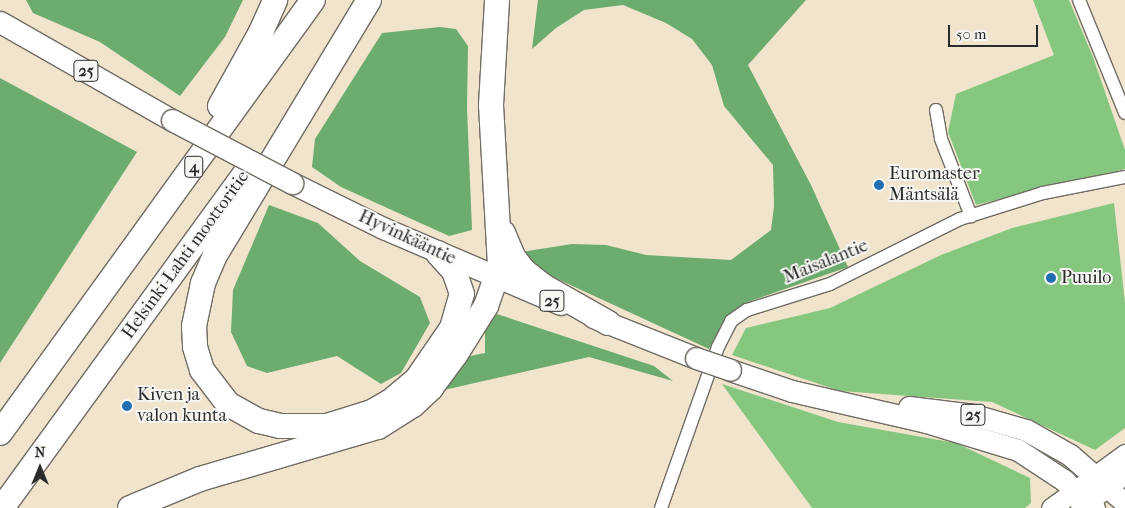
<!DOCTYPE html>
<html>
<head>
<meta charset="utf-8">
<style>
  body { margin:0 }
  #map { position:relative; width:1125px; height:508px; overflow:hidden; background:#f1e4cd; font-family:"IM FELL French Canon",serif }
  div>[style] { position:absolute }
  .green>* { inset:0; background:#86c77f }
  .forest>* { inset:0; background:#6cac6e }
  .roads { filter:drop-shadow(1px 0 #706c64) drop-shadow(-1px 0 #706c64) drop-shadow(0 1px #706c64) drop-shadow(0 -1px #706c64) }
  .minor>* { height:12px; margin:-6px; padding:0 6px; transform-origin:6px; border-radius:6px; background:#fff }
  .secondary>* { height:19px; margin:-9.5px; padding:0 9.5px; transform-origin:9.5px; border-radius:9.5px; background:#fff }
  .primary>* { height:20px; margin:-10px; padding:0 10px; transform-origin:10px; border-radius:10px; background:#fff }
  .trunk>* { height:21px; margin:-10.5px; padding:0 10.5px; transform-origin:10.5px; border-radius:10.5px; background:#fff }
  .motorway>* { height:24px; margin:-12px; padding:0 12px; transform-origin:12px; border-radius:12px; background:#fff }
  .bridges { filter:drop-shadow(1px 0 #706c64) drop-shadow(-1px 0 #706c64) drop-shadow(0 1px #706c64) drop-shadow(0 -1px #706c64) }
  .trunk-bridge>* { height:21px; margin:-10.5px; padding:0 10.5px; transform-origin:10.5px; border-radius:10.5px; background:#fff }
  .dots>* { width:14px; height:14px; translate:-50% -50%; box-sizing:border-box; border:2px solid #f6f6f2; border-radius:50% }
  span { translate:-50% -50%; white-space:nowrap; text-align:center; line-height:1.15; -webkit-text-stroke:4px #f6f6f2; paint-order:stroke }
  .shield-label span { padding:1px 4px; background:#f6f6f2; border:1px solid; border-radius:4px; -webkit-text-stroke-width:0 }
  .shield-label { font-size:16px; color:#2b2b2b; font-weight:700 }
  .poi-label { font-size:18px; color:#2b2b2b }
  .left { translate:0 -50%; text-align:left }
  .street-label { font-size:18px; color:#2b2b2b }
  .north { position:absolute; left:15px; top:443px; width:50px; height:50px; -webkit-text-stroke:4px #f6f6f2; paint-order:stroke; rotate:0deg; font-size:14px; font-weight:700; line-height:20px; text-align:center; color:#2b2b2b }
  .north::after { content:''; display:block; margin:auto; width:18px; height:22px; background:#2b2b2b; clip-path:polygon(50% 0,100% 100%,50% 72%,0 100%) }
  .scale { position:absolute; left:948px; top:25px; width:90px; height:22px; box-sizing:border-box; border:2px solid #2b2b2b; border-top:0; padding-left:6px; font-size:15px; line-height:18px; white-space:nowrap; color:#2b2b2b; -webkit-text-stroke:4px #f6f6f2; paint-order:stroke }
</style>
</head>
<body>
<div id="map">
  <div class="green">
    <i style="clip-path:polygon(1033px 0,1069px 0,1093px 57px,1125px 150px,1125px 169px,976px 205px,948px 132px,956px 94px,1054px 55px)"></i>
    <i style="clip-path:polygon(1114px 203px,1125px 303px,1125px 428px,1095px 450px,992px 402px,840px 391px,732px 355px,746px 328px,830px 308px,941px 255px,1012px 228px)"></i>
    <i style="clip-path:polygon(722px 384px,838px 422px,956px 443px,1030px 478px,1031px 503px,1025px 508px,812px 508px)"></i>
  </div>
  <div class="forest">
    <i style="clip-path:polygon(26px 0,243px 0,225px 37px,180px 96px,100px 42px,33px 13px)"></i>
    <i style="clip-path:polygon(538px 0,806px 0,748px 65px,811px 185px,848px 267px,745px 303px,726px 317px,709px 349px,551px 276px,521px 252px,572px 244px,606px 245px,646px 255px,731px 260px,771px 230px,774px 206px,773px 165px,724px 106px,712px 65px,692px 39px,666px 23px,623px 5px,584px 10px,556px 28px,532px 49px)"></i>
    <i style="clip-path:polygon(440px 27px,456px 29px,468px 46px,467px 108px,472px 230px,449px 236px,341px 187px,312px 167px,315px 139px,382px 33px)"></i>
    <i style="clip-path:polygon(0 78px,137px 152px,0 363px)"></i>
    <i style="clip-path:polygon(269px 205px,318px 223px,360px 261px,420px 297px,430px 323px,401px 373px,381px 384px,337px 356px,267px 373px,247px 366px,231px 332px,233px 290px)"></i>
    <i style="clip-path:polygon(497px 314px,654px 366px,673px 381px,589px 357px,444px 390px,465px 357px,485px 353px,485px 324px)"></i>
  </div>
  <div class="roads">
    <div class="minor">
      <i style="left:1079px;top:0;width:122px;rotate:67.8deg"></i>
      <i style="left:936px;top:110px;width:29px;rotate:80deg"></i>
      <i style="left:941px;top:139px;width:83px;rotate:68.7deg"></i>
      <i style="left:661px;top:508px;width:171px;rotate:-70.5deg"></i>
      <i style="left:718px;top:347px;width:29px;rotate:-63deg"></i>
      <i style="left:731px;top:321px;width:19px;rotate:-35deg"></i>
      <i style="left:747px;top:310px;width:87px;rotate:-17.4deg"></i>
      <i style="left:830px;top:284px;width:145px;rotate:-26.6deg"></i>
      <i style="left:960px;top:219px;width:87px;rotate:-17.4deg"></i>
      <i style="left:1043px;top:193px;width:84px;rotate:-11deg"></i>
    </div>
    <div class="secondary">
      <i style="left:1051px;top:508px;width:92px;rotate:-36.1deg"></i>
      <i style="left:1080px;top:508px;width:56px;rotate:-37.1deg"></i>
    </div>
    <div class="primary">
      <i style="left:1094px;top:476px;width:41px;rotate:41.1deg"></i>
      <i style="left:1074px;top:491px;width:27px;rotate:39deg"></i>
    </div>
    <div class="trunk">
      <i style="left:0;top:22px;width:198px;rotate:29.7deg"></i>
      <i style="left:292px;top:183px;width:102px;rotate:26.3deg"></i>
      <i style="left:383px;top:228px;width:193px;rotate:23.2deg"></i>
      <i style="left:593px;top:317px;width:111px;rotate:21.7deg"></i>
      <i style="left:730px;top:370px;width:65px;rotate:18.7deg"></i>
      <i style="left:792px;top:391px;width:138px;rotate:13deg"></i>
      <i style="left:926px;top:422px;width:96px;rotate:16.9deg"></i>
      <i style="left:1018px;top:450px;width:56px;rotate:33.4deg"></i>
      <i style="left:1065px;top:481px;width:13px;rotate:48deg"></i>
      <i style="left:909px;top:407px;width:65px;rotate:7deg"></i>
      <i style="left:974px;top:415px;width:54px;rotate:16.1deg"></i>
      <i style="left:1026px;top:430px;width:51px;rotate:29.6deg"></i>
      <i style="left:1070px;top:455px;width:32px;rotate:41deg"></i>
    </div>
    <div class="motorway">
      <i style="left:369px;top:0;width:298px;rotate:121.1deg"></i>
      <i style="left:215px;top:255px;width:30px;rotate:113deg"></i>
      <i style="left:203px;top:283px;width:44px;rotate:101.8deg"></i>
      <i style="left:194px;top:326px;width:21px;rotate:87deg"></i>
      <i style="left:195px;top:347px;width:24px;rotate:73deg"></i>
      <i style="left:202px;top:370px;width:43px;rotate:52.6deg"></i>
      <i style="left:228px;top:404px;width:35px;rotate:29deg"></i>
      <i style="left:259px;top:421px;width:22px;rotate:13deg"></i>
      <i style="left:280px;top:426px;width:47px"></i>
      <i style="left:327px;top:426px;width:47px;rotate:-17.3deg"></i>
      <i style="left:372px;top:412px;width:22px;rotate:-30deg"></i>
      <i style="left:391px;top:401px;width:34px;rotate:-40deg"></i>
      <i style="left:417px;top:379px;width:62px;rotate:-55.5deg"></i>
      <i style="left:452px;top:328px;width:35px;rotate:-74deg"></i>
      <i style="left:462px;top:294px;width:24px;rotate:-109deg"></i>
      <i style="left:454px;top:271px;width:24px;rotate:-132deg"></i>
      <i style="left:220px;top:106px;width:85px;rotate:-61deg"></i>
      <i style="left:261px;top:32px;width:35px;rotate:-66deg"></i>
      <i style="left:503px;top:233px;width:26px;rotate:67deg"></i>
      <i style="left:513px;top:257px;width:18px;rotate:52deg"></i>
      <i style="left:524px;top:271px;width:24px;rotate:38deg"></i>
      <i style="left:543px;top:286px;width:75px;rotate:29.6deg"></i>
      <i style="left:0;top:433px;width:534px;rotate:-54.14deg"></i>
      <i style="left:2px;top:508px;width:412px;rotate:-54deg"></i>
      <i style="left:130px;top:508px;width:76px;rotate:-22.5deg"></i>
      <i style="left:200px;top:479px;width:185px;rotate:-16.3deg"></i>
      <i style="left:378px;top:427px;width:41px;rotate:-32.2deg"></i>
      <i style="left:413px;top:405px;width:25px;rotate:-43deg"></i>
      <i style="left:431px;top:388px;width:42px;rotate:-53.7deg"></i>
      <i style="left:456px;top:354px;width:57px;rotate:-58deg"></i>
      <i style="left:486px;top:306px;width:42px;rotate:-70.7deg"></i>
      <i style="left:500px;top:266px;width:161px;rotate:-93.2deg"></i>
      <i style="left:491px;top:105px;width:105px;rotate:-86.7deg"></i>
    </div>
  </div>
  <div class="bridges">
    <div class="trunk-bridge">
      <i style="left:172px;top:120px;width:136px;rotate:27.7deg"></i>
      <i style="left:696px;top:358px;width:36px;rotate:19deg"></i>
    </div>
  </div>
  <div class="dots">
    <i style="left:879px;top:185px;background:#1f6fb2"></i>
    <i style="left:1051px;top:278px;background:#1f6fb2"></i>
    <i style="left:127px;top:406px;background:#1f6fb2"></i>
  </div>
  <div class="shield-label">
    <span style="left:86px;top:71px">25</span>
    <span style="left:194px;top:167px">4</span>
    <span style="left:552px;top:301px">25</span>
    <span style="left:973px;top:415px">25</span>
  </div>
  <div class="poi-label">
    <span class="left" style="left:889px;top:185px">Euromaster<br>Mäntsälä</span>
    <span class="left" style="left:1061px;top:278px">Puuilo</span>
    <span class="left" style="left:137px;top:406px">Kiven ja<br>valon kunta</span>
  </div>
  <div class="street-label">
    <span style="left:407px;top:238px;rotate:25deg">Hyvinkääntie</span>
    <span style="left:186px;top:255px;rotate:-54deg">Helsinki-Lahti moottoritie</span>
    <span style="left:826px;top:262px;rotate:-22deg">Maisalantie</span>
  </div>
  <div class="north">N</div>
  <div class="scale">50 m</div>
</div>
</body>
</html>
